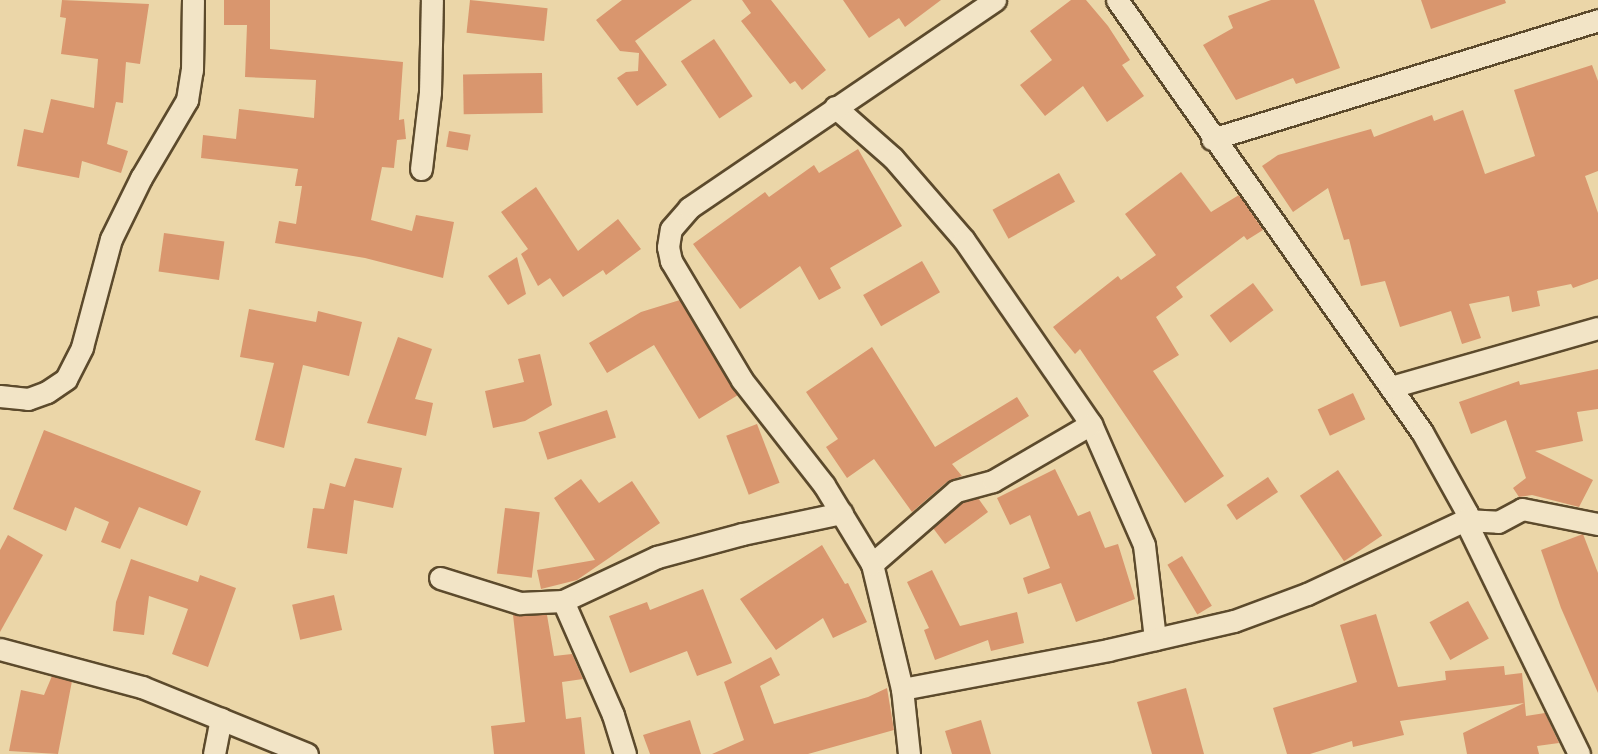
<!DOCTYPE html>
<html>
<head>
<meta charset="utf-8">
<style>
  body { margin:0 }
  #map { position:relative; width:1598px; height:754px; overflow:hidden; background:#ebd6a8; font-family:"IM FELL Double Pica",serif }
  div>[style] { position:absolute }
  .building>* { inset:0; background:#d9966e; transform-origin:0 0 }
  .roads { filter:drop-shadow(2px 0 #5c4a2c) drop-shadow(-2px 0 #5c4a2c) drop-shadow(0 2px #5c4a2c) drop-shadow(0 -2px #5c4a2c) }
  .minor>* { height:21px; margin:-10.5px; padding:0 10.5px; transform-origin:10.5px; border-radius:10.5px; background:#f2e4c6 }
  span { translate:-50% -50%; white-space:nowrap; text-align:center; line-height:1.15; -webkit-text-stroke:4.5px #f2e4c6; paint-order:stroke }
</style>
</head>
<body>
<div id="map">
  <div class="building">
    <i style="clip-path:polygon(62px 0,149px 4px,140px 64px,126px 62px,123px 103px,116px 102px,107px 144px,128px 151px,121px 173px,82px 161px,79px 178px,17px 166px,24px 129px,43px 133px,51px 99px,94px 108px,98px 59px,61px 54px,66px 18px,60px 17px)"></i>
    <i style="clip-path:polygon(224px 0,270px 0,270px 49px,403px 62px,399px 120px,404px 119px,406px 139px,397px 140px,394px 168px,382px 167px,371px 220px,412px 231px,416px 215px,454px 222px,443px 278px,365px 258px,275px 243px,279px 221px,296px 224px,302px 186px,295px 186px,298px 169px,201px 158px,203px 135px,236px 139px,239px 109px,314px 118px,316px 80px,245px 77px,247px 25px,224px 25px)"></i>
    <i style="left:470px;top:0;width:78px;height:33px;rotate:6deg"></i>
    <i style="clip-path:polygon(622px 0,692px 0,635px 41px,667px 85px,637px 106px,617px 78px,626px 72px,638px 71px,639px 53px,620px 51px,596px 20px)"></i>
    <i style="clip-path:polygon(742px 0,771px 0,826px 70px,802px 90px,795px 81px,790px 84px,741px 21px,751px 13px)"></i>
    <i style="clip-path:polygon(843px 0,941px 0,905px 27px,899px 18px,869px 38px)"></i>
    <i style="clip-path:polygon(1071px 0,1086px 0,1108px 26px,1130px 60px,1122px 65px,1144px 96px,1107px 122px,1083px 86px,1045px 116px,1020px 85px,1052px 60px,1030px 31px)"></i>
    <i style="clip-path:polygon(1271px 0,1314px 0,1340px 68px,1296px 84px,1293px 78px,1236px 100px,1203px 45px,1233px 28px,1228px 16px)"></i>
    <i style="clip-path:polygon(1421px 0,1505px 0,1506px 3px,1431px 29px)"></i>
    <i style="left:714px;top:39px;width:69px;height:40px;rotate:56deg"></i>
    <i style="clip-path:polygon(1592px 65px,1598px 81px,1598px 171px,1585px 176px,1598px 213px,1598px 279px,1573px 288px,1571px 284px,1537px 291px,1540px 306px,1512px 312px,1509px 296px,1469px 304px,1481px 338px,1462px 344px,1451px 311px,1400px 327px,1385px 281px,1361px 286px,1349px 239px,1344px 240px,1328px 188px,1293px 212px,1262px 166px,1278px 155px,1371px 129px,1374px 137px,1432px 115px,1434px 121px,1463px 110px,1485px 174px,1535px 156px,1514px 90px)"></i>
    <i style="left:542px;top:73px;width:40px;height:79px;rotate:89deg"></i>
    <i style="left:449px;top:131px;width:22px;height:16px;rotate:10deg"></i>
    <i style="clip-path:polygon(858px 149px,902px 226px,830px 268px,841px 288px,819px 300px,800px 266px,740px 309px,693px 244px,765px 192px,769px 197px,814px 165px,819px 173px)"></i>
    <i style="clip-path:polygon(1181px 172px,1211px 212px,1239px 195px,1263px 230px,1247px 240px,1244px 236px,1176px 287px,1183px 297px,1156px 317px,1179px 355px,1153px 371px,1224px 476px,1185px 503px,1080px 349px,1075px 354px,1053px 327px,1118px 276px,1121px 280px,1156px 255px,1125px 214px)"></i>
    <i style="left:1059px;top:173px;width:33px;height:76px;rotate:61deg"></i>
    <i style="clip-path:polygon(536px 187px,578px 251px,618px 219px,641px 249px,606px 275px,603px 270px,563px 297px,550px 278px,538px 286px,521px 254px,528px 249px,501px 212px)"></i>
    <i style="left:164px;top:233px;width:61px;height:39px;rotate:8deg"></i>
    <i style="clip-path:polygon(517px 257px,526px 294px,508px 305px,488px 276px)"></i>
    <i style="left:922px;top:261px;width:36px;height:68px;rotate:60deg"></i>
    <i style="left:1253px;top:283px;width:34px;height:54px;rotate:53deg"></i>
    <i style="clip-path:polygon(680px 300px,738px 395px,699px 419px,654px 345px,607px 373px,589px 343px,641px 312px)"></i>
    <i style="clip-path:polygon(249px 309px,316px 322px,318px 311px,362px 322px,349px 376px,303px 365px,284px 448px,255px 440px,274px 363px,240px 357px)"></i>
    <i style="clip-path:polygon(398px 337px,432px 349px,415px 399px,433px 403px,426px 436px,367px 423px)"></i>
    <i style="clip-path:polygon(872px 347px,935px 447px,1017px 397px,1029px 416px,952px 464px,962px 476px,948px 481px,912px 512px,874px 459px,847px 478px,826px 447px,838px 439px,806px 392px)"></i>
    <i style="clip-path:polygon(540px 354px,552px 405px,525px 421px,493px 428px,485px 391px,524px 382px,518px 359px)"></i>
    <i style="clip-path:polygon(1598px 369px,1598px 409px,1577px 412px,1583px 441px,1535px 451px,1593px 480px,1579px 507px,1532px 495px,1519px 497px,1513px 488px,1526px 478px,1506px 420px,1471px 434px,1459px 402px,1519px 381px,1520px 385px)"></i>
    <i style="left:1353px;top:393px;width:29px;height:39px;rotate:65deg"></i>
    <i style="left:607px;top:410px;width:29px;height:72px;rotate:72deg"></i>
    <i style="left:757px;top:424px;width:63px;height:33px;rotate:69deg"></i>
    <i style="clip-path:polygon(44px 430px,201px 491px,187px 526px,139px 507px,120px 549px,101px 542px,109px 522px,75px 507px,66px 531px,13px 509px)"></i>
    <i style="clip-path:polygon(355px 458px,402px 468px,393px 508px,354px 500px,347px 554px,307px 548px,313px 508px,324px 509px,330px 483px,345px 487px)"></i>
    <i style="clip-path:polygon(1055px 469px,1078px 516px,1090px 511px,1105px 548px,1118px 544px,1135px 599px,1076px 622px,1061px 583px,1028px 594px,1023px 578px,1050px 568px,1030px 515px,1010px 525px,997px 498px)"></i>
    <i style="left:1338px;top:470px;width:79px;height:46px;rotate:56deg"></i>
    <i style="left:1268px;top:477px;width:18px;height:50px;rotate:56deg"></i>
    <i style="clip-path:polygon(581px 479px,599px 503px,632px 481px,660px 523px,577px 580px,541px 589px,537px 570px,595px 560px,554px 498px)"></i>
    <i style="clip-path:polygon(978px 498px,988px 512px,945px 544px,933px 528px,962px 503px)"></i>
    <i style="left:505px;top:508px;width:35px;height:66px;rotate:7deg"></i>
    <i style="clip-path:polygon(1583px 534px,1598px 573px,1598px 693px,1561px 608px,1541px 550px)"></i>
    <i style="clip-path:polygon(8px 535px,43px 555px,0 632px,0 550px)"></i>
    <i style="clip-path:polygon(822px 545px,845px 584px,848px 583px,867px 622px,833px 638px,823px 618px,776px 650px,740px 599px)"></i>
    <i style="left:1182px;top:556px;width:58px;height:17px;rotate:59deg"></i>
    <i style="clip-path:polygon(131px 559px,198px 582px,200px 575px,236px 588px,208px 667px,172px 654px,188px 609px,149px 596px,144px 635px,113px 631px,116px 602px)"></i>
    <i style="clip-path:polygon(932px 570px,960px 626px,1017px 612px,1024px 643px,991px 651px,988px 640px,935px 660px,924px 630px,929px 628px,907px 582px)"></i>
    <i style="clip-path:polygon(703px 589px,732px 663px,697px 676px,687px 651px,630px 673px,609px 616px,647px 602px,650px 610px)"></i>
    <i style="left:334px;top:595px;width:36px;height:43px;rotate:77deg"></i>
    <i style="left:1468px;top:601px;width:43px;height:44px;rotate:61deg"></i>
    <i style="clip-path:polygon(1376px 614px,1398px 687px,1446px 680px,1445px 671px,1504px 666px,1505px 675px,1522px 673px,1526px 716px,1545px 713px,1559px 743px,1537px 746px,1539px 754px,1467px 754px,1463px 733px,1524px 703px,1400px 721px,1404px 735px,1353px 747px,1352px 741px,1310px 754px,1287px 754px,1273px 708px,1357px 682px,1340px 625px)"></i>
    <i style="clip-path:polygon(513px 615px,547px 615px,554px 656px,572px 654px,583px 679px,562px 682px,566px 719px,581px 717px,585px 754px,494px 754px,491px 726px,525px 722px)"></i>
    <i style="clip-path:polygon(771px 657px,780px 675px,760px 686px,774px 724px,868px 697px,887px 688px,894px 730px,808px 754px,712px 754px,744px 740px,724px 682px)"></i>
    <i style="clip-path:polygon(52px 676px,72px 681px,58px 754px,9px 751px,21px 690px,44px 695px)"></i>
    <i style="clip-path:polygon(1186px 688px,1204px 754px,1152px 754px,1137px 702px)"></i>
    <i style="clip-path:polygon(690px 720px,701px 754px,650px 754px,643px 735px)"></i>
    <i style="clip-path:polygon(981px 720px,991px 754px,952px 754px,945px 731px)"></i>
  </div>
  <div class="roads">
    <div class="minor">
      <i style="left:1117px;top:0;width:529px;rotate:54.78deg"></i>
      <i style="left:1422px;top:432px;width:93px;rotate:60.9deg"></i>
      <i style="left:1467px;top:513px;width:7px;rotate:106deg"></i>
      <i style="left:1465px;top:520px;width:260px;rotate:64deg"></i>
      <i style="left:835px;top:107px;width:77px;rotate:41.3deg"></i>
      <i style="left:893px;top:158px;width:108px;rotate:49.1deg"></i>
      <i style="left:964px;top:240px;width:224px;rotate:55.4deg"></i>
      <i style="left:1091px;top:424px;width:132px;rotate:66.3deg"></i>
      <i style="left:1144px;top:545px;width:95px;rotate:83.3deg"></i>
      <i style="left:1212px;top:139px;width:404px;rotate:-17.1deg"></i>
      <i style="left:421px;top:169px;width:78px;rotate:-83.3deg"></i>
      <i style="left:430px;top:92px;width:92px;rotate:-88.8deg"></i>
      <i style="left:1391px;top:387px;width:215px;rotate:-15.9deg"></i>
      <i style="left:0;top:396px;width:28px;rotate:6deg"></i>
      <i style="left:28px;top:399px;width:20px;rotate:-20deg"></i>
      <i style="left:47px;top:392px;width:23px;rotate:-34deg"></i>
      <i style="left:66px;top:379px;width:36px;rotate:-63deg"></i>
      <i style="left:82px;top:347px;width:112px;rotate:-75deg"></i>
      <i style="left:111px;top:239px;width:68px;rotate:-63.8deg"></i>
      <i style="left:141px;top:178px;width:91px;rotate:-59.5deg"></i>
      <i style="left:187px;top:100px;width:30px;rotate:-81deg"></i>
      <i style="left:192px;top:70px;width:70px;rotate:-89.2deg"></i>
      <i style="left:872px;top:564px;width:111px;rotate:-41deg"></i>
      <i style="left:956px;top:491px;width:38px;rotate:-15deg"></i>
      <i style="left:993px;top:481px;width:113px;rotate:-30.2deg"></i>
      <i style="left:440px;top:578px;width:84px;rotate:17.4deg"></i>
      <i style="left:520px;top:603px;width:43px;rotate:-2.7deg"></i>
      <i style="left:563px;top:601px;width:104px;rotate:-25.1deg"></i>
      <i style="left:657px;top:557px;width:88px;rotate:-15.1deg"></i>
      <i style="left:742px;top:534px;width:102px;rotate:-11.9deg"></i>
      <i style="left:563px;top:601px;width:124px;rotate:66.3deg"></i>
      <i style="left:613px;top:715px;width:41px;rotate:72.9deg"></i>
      <i style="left:0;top:649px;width:147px;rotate:15deg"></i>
      <i style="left:142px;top:687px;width:178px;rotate:22.1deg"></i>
      <i style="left:902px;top:689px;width:210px;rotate:-10.7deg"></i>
      <i style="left:1108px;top:650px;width:129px;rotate:-13deg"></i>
      <i style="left:1234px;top:621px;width:78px;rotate:-20.3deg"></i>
      <i style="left:1307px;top:594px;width:174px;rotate:-25.1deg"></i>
      <i style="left:1465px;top:520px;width:33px;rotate:3deg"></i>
      <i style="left:1498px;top:522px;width:27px;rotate:-28deg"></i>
      <i style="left:1522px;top:509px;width:77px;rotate:11.2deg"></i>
      <i style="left:214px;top:754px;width:36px;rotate:-79deg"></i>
      <i style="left:909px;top:754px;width:65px;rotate:-96.1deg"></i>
      <i style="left:902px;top:689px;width:129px;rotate:-103.5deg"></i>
      <i style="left:872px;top:564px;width:92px;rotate:-121.3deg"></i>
      <i style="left:824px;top:485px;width:133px;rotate:-128deg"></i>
      <i style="left:742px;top:380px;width:139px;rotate:-120.8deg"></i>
      <i style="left:671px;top:261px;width:14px;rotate:-102deg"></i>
      <i style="left:668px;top:247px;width:18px;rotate:-81deg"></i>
      <i style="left:671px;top:229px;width:28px;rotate:-49deg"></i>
      <i style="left:689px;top:208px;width:370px;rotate:-34.2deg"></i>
    </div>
  </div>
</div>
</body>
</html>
